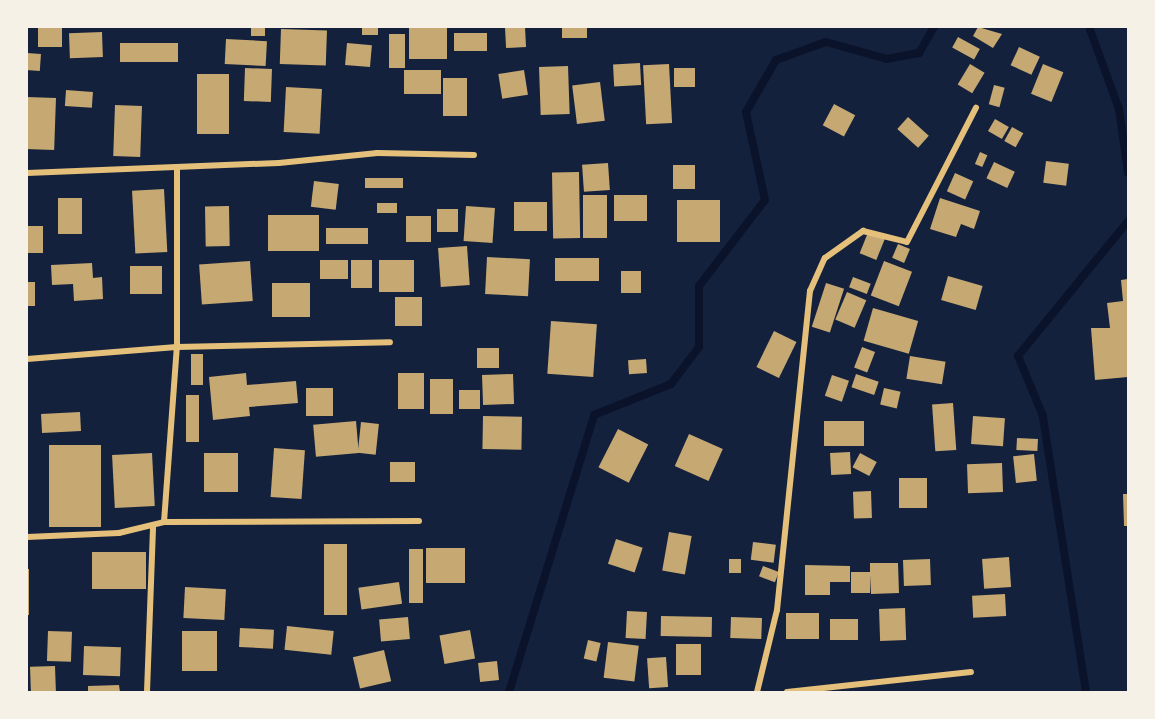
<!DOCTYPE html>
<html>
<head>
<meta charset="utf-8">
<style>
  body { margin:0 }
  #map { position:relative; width:1155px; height:719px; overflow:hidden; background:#14213d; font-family:Overpass,sans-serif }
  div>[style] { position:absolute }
  .stream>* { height:8px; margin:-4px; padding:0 4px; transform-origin:4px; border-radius:4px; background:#0b132b }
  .building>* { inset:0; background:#c6a872; transform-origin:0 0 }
  .minor>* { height:6px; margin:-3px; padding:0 3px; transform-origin:3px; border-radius:3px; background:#e5c07b }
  span { translate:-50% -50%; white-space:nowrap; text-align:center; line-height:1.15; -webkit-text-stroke:4.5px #f6f1e7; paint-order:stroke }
  .frame { position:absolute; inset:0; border:28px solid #f6f1e7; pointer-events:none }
</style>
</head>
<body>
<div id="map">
  <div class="stream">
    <i style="left:1089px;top:27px;width:87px;rotate:69.9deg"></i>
    <i style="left:1119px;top:109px;width:64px;rotate:81.9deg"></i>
    <i style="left:509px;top:692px;width:290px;rotate:-72.9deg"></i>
    <i style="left:594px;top:415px;width:83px;rotate:-21.9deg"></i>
    <i style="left:671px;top:384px;width:46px;rotate:-52.9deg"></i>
    <i style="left:699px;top:347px;width:61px;rotate:-90deg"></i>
    <i style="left:699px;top:286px;width:108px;rotate:-52.5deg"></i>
    <i style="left:765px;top:200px;width:90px;rotate:-102.2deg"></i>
    <i style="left:746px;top:112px;width:60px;rotate:-60deg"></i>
    <i style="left:776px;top:60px;width:53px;rotate:-19.8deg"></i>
    <i style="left:826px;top:42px;width:63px;rotate:15.6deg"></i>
    <i style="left:887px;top:59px;width:33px;rotate:-11deg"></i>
    <i style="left:919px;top:53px;width:30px;rotate:-60deg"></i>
    <i style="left:1086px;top:692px;width:279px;rotate:-98.9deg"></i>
    <i style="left:1043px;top:416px;width:65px;rotate:-112.6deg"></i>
    <i style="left:1018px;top:356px;width:174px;rotate:-50.8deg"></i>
  </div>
  <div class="building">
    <i style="left:38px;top:27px;width:24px;height:20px"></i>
    <i style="left:251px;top:27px;width:14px;height:9px"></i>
    <i style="left:362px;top:27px;width:16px;height:8px"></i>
    <i style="left:409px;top:27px;width:38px;height:32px"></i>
    <i style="left:525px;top:27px;width:20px;height:20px;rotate:87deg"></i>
    <i style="left:562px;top:27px;width:25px;height:11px"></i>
    <i style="clip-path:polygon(978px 27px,1002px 34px,993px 48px,973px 36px)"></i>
    <i style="left:281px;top:29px;width:46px;height:35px;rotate:2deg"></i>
    <i style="left:102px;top:32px;width:25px;height:33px;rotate:88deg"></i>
    <i style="left:454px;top:33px;width:33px;height:18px"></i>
    <i style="left:389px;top:34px;width:16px;height:34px"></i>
    <i style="left:958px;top:37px;width:25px;height:12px;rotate:29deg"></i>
    <i style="left:226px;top:39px;width:41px;height:25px;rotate:3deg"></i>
    <i style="left:178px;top:43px;width:19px;height:58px;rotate:90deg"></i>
    <i style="left:347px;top:43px;width:25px;height:22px;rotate:5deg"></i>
    <i style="left:1019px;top:47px;width:23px;height:20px;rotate:25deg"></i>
    <i style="left:27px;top:53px;width:14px;height:17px;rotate:4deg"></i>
    <i style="left:640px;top:63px;width:22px;height:27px;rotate:87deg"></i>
    <i style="left:669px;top:64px;width:59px;height:26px;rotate:87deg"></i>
    <i style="left:970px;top:64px;width:17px;height:24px;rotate:31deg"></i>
    <i style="left:1043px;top:64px;width:22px;height:32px;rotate:22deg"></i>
    <i style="left:568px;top:66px;width:48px;height:29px;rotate:88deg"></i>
    <i style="left:245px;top:68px;width:27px;height:33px;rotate:2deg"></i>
    <i style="left:674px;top:68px;width:21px;height:19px"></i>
    <i style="left:441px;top:70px;width:24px;height:37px;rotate:90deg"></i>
    <i style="left:524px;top:70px;width:25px;height:26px;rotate:81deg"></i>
    <i style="left:229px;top:74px;width:60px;height:32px;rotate:90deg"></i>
    <i style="left:443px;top:78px;width:24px;height:38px"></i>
    <i style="left:600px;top:82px;width:39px;height:28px;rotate:83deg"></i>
    <i style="left:994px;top:85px;width:11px;height:20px;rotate:15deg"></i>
    <i style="left:286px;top:87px;width:36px;height:45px;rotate:3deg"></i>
    <i style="left:66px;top:90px;width:27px;height:16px;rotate:4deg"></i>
    <i style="left:27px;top:97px;width:29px;height:52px;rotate:2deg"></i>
    <i style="left:834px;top:104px;width:24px;height:24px;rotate:28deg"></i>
    <i style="left:115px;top:105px;width:27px;height:51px;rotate:2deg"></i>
    <i style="left:908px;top:117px;width:28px;height:16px;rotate:42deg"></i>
    <i style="left:995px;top:119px;width:16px;height:14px;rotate:30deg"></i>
    <i style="left:1012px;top:127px;width:13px;height:16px;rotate:29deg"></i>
    <i style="left:980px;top:152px;width:8px;height:13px;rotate:23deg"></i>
    <i style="left:1046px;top:161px;width:23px;height:22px;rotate:7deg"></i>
    <i style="left:994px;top:162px;width:23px;height:18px;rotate:25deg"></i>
    <i style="left:608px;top:163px;width:27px;height:26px;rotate:86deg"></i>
    <i style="left:673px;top:165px;width:22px;height:24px"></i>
    <i style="left:579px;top:172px;width:66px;height:27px;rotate:89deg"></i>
    <i style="left:955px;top:173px;width:20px;height:20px;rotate:24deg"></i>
    <i style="left:365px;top:178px;width:38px;height:10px"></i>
    <i style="left:314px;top:181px;width:25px;height:26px;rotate:7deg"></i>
    <i style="left:164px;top:189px;width:63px;height:32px;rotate:87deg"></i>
    <i style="left:583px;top:195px;width:24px;height:43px"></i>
    <i style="left:614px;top:195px;width:33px;height:26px"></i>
    <i style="left:58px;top:198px;width:24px;height:36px"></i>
    <i style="clip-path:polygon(940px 198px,980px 211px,974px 229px,961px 224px,956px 237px,930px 229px)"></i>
    <i style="left:677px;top:200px;width:43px;height:42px"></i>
    <i style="left:547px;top:202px;width:29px;height:33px;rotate:90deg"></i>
    <i style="left:397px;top:203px;width:10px;height:20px;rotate:90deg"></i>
    <i style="left:229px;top:206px;width:40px;height:24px;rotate:89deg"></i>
    <i style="left:466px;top:206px;width:29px;height:35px;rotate:4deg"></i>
    <i style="left:437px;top:209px;width:21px;height:23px"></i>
    <i style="left:268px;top:215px;width:51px;height:36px"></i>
    <i style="left:406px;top:216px;width:25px;height:26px"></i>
    <i style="left:27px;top:226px;width:16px;height:27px"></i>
    <i style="left:326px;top:228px;width:42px;height:16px"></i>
    <i style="left:869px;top:230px;width:18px;height:25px;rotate:22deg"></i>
    <i style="left:898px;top:244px;width:13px;height:15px;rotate:23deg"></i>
    <i style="left:467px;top:246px;width:39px;height:29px;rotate:86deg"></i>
    <i style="left:487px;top:257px;width:43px;height:37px;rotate:3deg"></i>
    <i style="left:599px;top:258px;width:23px;height:44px;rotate:90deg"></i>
    <i style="left:320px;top:260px;width:28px;height:19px"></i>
    <i style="left:351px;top:260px;width:21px;height:28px"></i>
    <i style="left:379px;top:260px;width:35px;height:32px"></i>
    <i style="left:250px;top:261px;width:40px;height:51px;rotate:86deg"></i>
    <i style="left:884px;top:261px;width:30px;height:37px;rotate:21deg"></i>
    <i style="clip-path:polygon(92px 263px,93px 278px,102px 277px,103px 299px,74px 301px,73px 284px,52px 285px,51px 265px)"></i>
    <i style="left:162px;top:266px;width:28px;height:32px;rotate:90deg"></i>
    <i style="left:621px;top:271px;width:20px;height:22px"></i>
    <i style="left:948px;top:276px;width:36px;height:25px;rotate:16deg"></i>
    <i style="left:853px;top:277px;width:19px;height:11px;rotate:21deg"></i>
    <i style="clip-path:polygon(1128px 279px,1128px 377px,1095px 380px,1091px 328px,1110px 328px,1107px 303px,1123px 301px,1121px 280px)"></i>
    <i style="left:27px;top:282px;width:8px;height:24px"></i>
    <i style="left:272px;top:283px;width:38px;height:34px"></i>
    <i style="left:826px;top:283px;width:19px;height:46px;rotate:18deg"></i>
    <i style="left:847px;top:292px;width:21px;height:30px;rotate:23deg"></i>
    <i style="left:395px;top:297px;width:27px;height:29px"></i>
    <i style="left:873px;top:308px;width:47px;height:34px;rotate:16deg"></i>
    <i style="left:551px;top:321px;width:46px;height:53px;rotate:4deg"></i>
    <i style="left:774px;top:331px;width:25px;height:40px;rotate:26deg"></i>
    <i style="left:862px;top:347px;width:14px;height:22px;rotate:21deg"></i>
    <i style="left:477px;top:348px;width:22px;height:20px"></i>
    <i style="left:191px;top:354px;width:12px;height:31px"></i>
    <i style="left:910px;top:356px;width:36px;height:23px;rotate:9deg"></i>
    <i style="left:646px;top:359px;width:14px;height:18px;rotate:86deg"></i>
    <i style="clip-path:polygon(246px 373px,247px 385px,296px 381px,298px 403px,249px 407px,250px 416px,213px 420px,209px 377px)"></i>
    <i style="left:398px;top:373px;width:26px;height:36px"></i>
    <i style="left:513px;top:374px;width:30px;height:31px;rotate:88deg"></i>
    <i style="left:856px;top:374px;width:24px;height:14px;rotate:19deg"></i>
    <i style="left:832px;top:375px;width:18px;height:22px;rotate:19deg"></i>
    <i style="left:430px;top:379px;width:23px;height:35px"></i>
    <i style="left:306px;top:388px;width:27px;height:28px"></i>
    <i style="left:884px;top:388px;width:17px;height:17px;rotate:13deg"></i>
    <i style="left:480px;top:390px;width:19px;height:21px;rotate:90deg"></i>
    <i style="left:186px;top:395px;width:13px;height:47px"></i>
    <i style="left:953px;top:403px;width:47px;height:21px;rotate:86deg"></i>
    <i style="left:80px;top:412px;width:19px;height:39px;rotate:87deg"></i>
    <i style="left:483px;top:416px;width:39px;height:33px;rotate:1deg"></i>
    <i style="left:973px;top:416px;width:32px;height:28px;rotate:4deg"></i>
    <i style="left:356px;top:421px;width:32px;height:43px;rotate:85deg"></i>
    <i style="left:824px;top:421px;width:40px;height:25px"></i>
    <i style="left:361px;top:422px;width:18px;height:31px;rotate:6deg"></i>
    <i style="left:618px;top:429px;width:34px;height:43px;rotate:27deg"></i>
    <i style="left:689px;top:434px;width:37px;height:35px;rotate:24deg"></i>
    <i style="left:1017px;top:438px;width:21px;height:12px;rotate:3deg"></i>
    <i style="left:49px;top:445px;width:52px;height:82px"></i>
    <i style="left:274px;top:448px;width:31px;height:49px;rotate:4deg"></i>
    <i style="left:850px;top:452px;width:22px;height:20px;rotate:87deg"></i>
    <i style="left:152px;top:453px;width:53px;height:40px;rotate:87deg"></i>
    <i style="left:204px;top:453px;width:34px;height:39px"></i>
    <i style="left:860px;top:453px;width:19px;height:16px;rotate:28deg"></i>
    <i style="left:1034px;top:454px;width:27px;height:21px;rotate:84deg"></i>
    <i style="left:390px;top:462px;width:25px;height:20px"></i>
    <i style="left:1002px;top:463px;width:29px;height:35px;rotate:88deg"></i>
    <i style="left:899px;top:478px;width:28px;height:30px"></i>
    <i style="left:871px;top:491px;width:27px;height:18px;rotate:88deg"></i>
    <i style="clip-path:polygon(1123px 494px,1128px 494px,1128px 526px,1124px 526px)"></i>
    <i style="left:669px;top:532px;width:23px;height:39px;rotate:10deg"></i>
    <i style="left:616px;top:539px;width:28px;height:26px;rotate:18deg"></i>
    <i style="left:753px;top:542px;width:23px;height:18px;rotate:7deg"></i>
    <i style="left:324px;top:544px;width:23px;height:71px"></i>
    <i style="left:465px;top:548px;width:35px;height:39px;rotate:90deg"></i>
    <i style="left:409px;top:549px;width:14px;height:54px"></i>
    <i style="left:92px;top:552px;width:54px;height:37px"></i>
    <i style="left:1009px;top:557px;width:30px;height:27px;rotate:86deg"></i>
    <i style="left:729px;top:559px;width:12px;height:14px"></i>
    <i style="left:930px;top:559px;width:26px;height:27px;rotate:88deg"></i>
    <i style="clip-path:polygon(870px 563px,898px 563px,899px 593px,871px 594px,870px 575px,870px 593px,851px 593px,851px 572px,870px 572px)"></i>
    <i style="clip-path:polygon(805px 565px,850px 566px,850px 582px,830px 582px,830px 595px,805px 595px)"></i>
    <i style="left:763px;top:566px;width:17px;height:11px;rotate:21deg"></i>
    <i style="left:27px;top:569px;width:2px;height:46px"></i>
    <i style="left:399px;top:582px;width:22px;height:41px;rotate:82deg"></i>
    <i style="left:185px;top:587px;width:41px;height:31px;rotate:3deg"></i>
    <i style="left:1005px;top:594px;width:22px;height:33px;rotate:87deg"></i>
    <i style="left:905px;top:608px;width:32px;height:26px;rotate:88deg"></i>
    <i style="left:627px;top:611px;width:20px;height:27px;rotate:3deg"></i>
    <i style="left:786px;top:613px;width:33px;height:26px"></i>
    <i style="left:661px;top:616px;width:51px;height:20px;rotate:1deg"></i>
    <i style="left:408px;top:617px;width:22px;height:29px;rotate:85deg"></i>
    <i style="left:731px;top:617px;width:31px;height:21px;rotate:2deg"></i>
    <i style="left:830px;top:619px;width:28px;height:21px"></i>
    <i style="left:287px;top:626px;width:47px;height:24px;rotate:6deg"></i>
    <i style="left:240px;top:628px;width:34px;height:19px;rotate:3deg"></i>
    <i style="left:470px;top:630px;width:29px;height:31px;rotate:80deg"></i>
    <i style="left:48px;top:631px;width:24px;height:30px;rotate:2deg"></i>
    <i style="left:182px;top:631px;width:35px;height:40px"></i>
    <i style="left:588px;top:640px;width:13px;height:19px;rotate:13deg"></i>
    <i style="left:608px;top:642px;width:31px;height:36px;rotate:7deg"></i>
    <i style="left:676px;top:644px;width:25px;height:31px"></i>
    <i style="left:84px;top:646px;width:37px;height:29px;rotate:2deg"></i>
    <i style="left:384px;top:650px;width:32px;height:32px;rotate:77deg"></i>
    <i style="left:666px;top:657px;width:30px;height:19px;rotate:86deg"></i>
    <i style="left:497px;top:661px;width:19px;height:19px;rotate:84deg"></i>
    <i style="left:55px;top:666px;width:26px;height:25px;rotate:88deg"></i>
    <i style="clip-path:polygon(119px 685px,120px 692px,88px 692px,88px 686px)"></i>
  </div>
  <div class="minor">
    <i style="left:27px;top:173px;width:252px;rotate:-2.3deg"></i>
    <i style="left:279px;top:163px;width:99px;rotate:-5.8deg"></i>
    <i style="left:377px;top:153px;width:97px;rotate:1.2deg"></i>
    <i style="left:27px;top:359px;width:150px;rotate:-4.6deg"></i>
    <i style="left:177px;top:347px;width:213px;rotate:-1.3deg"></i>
    <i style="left:164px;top:522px;width:175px;rotate:-85.8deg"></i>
    <i style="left:177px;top:347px;width:180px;rotate:-90deg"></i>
    <i style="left:27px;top:537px;width:92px;rotate:-2.5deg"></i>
    <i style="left:119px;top:533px;width:46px;rotate:-13.7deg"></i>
    <i style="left:164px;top:522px;width:255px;rotate:-0.2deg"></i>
    <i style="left:147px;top:692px;width:164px;rotate:-87.9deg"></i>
    <i style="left:757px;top:692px;width:84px;rotate:-76.3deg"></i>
    <i style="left:777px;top:610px;width:321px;rotate:-84.1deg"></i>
    <i style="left:810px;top:291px;width:36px;rotate:-66deg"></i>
    <i style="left:825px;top:258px;width:47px;rotate:-35.4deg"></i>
    <i style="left:863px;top:231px;width:45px;rotate:14deg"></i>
    <i style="left:907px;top:242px;width:151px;rotate:-62.8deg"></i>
    <i style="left:787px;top:692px;width:185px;rotate:-6.2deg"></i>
  </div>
  <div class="frame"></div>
</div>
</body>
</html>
